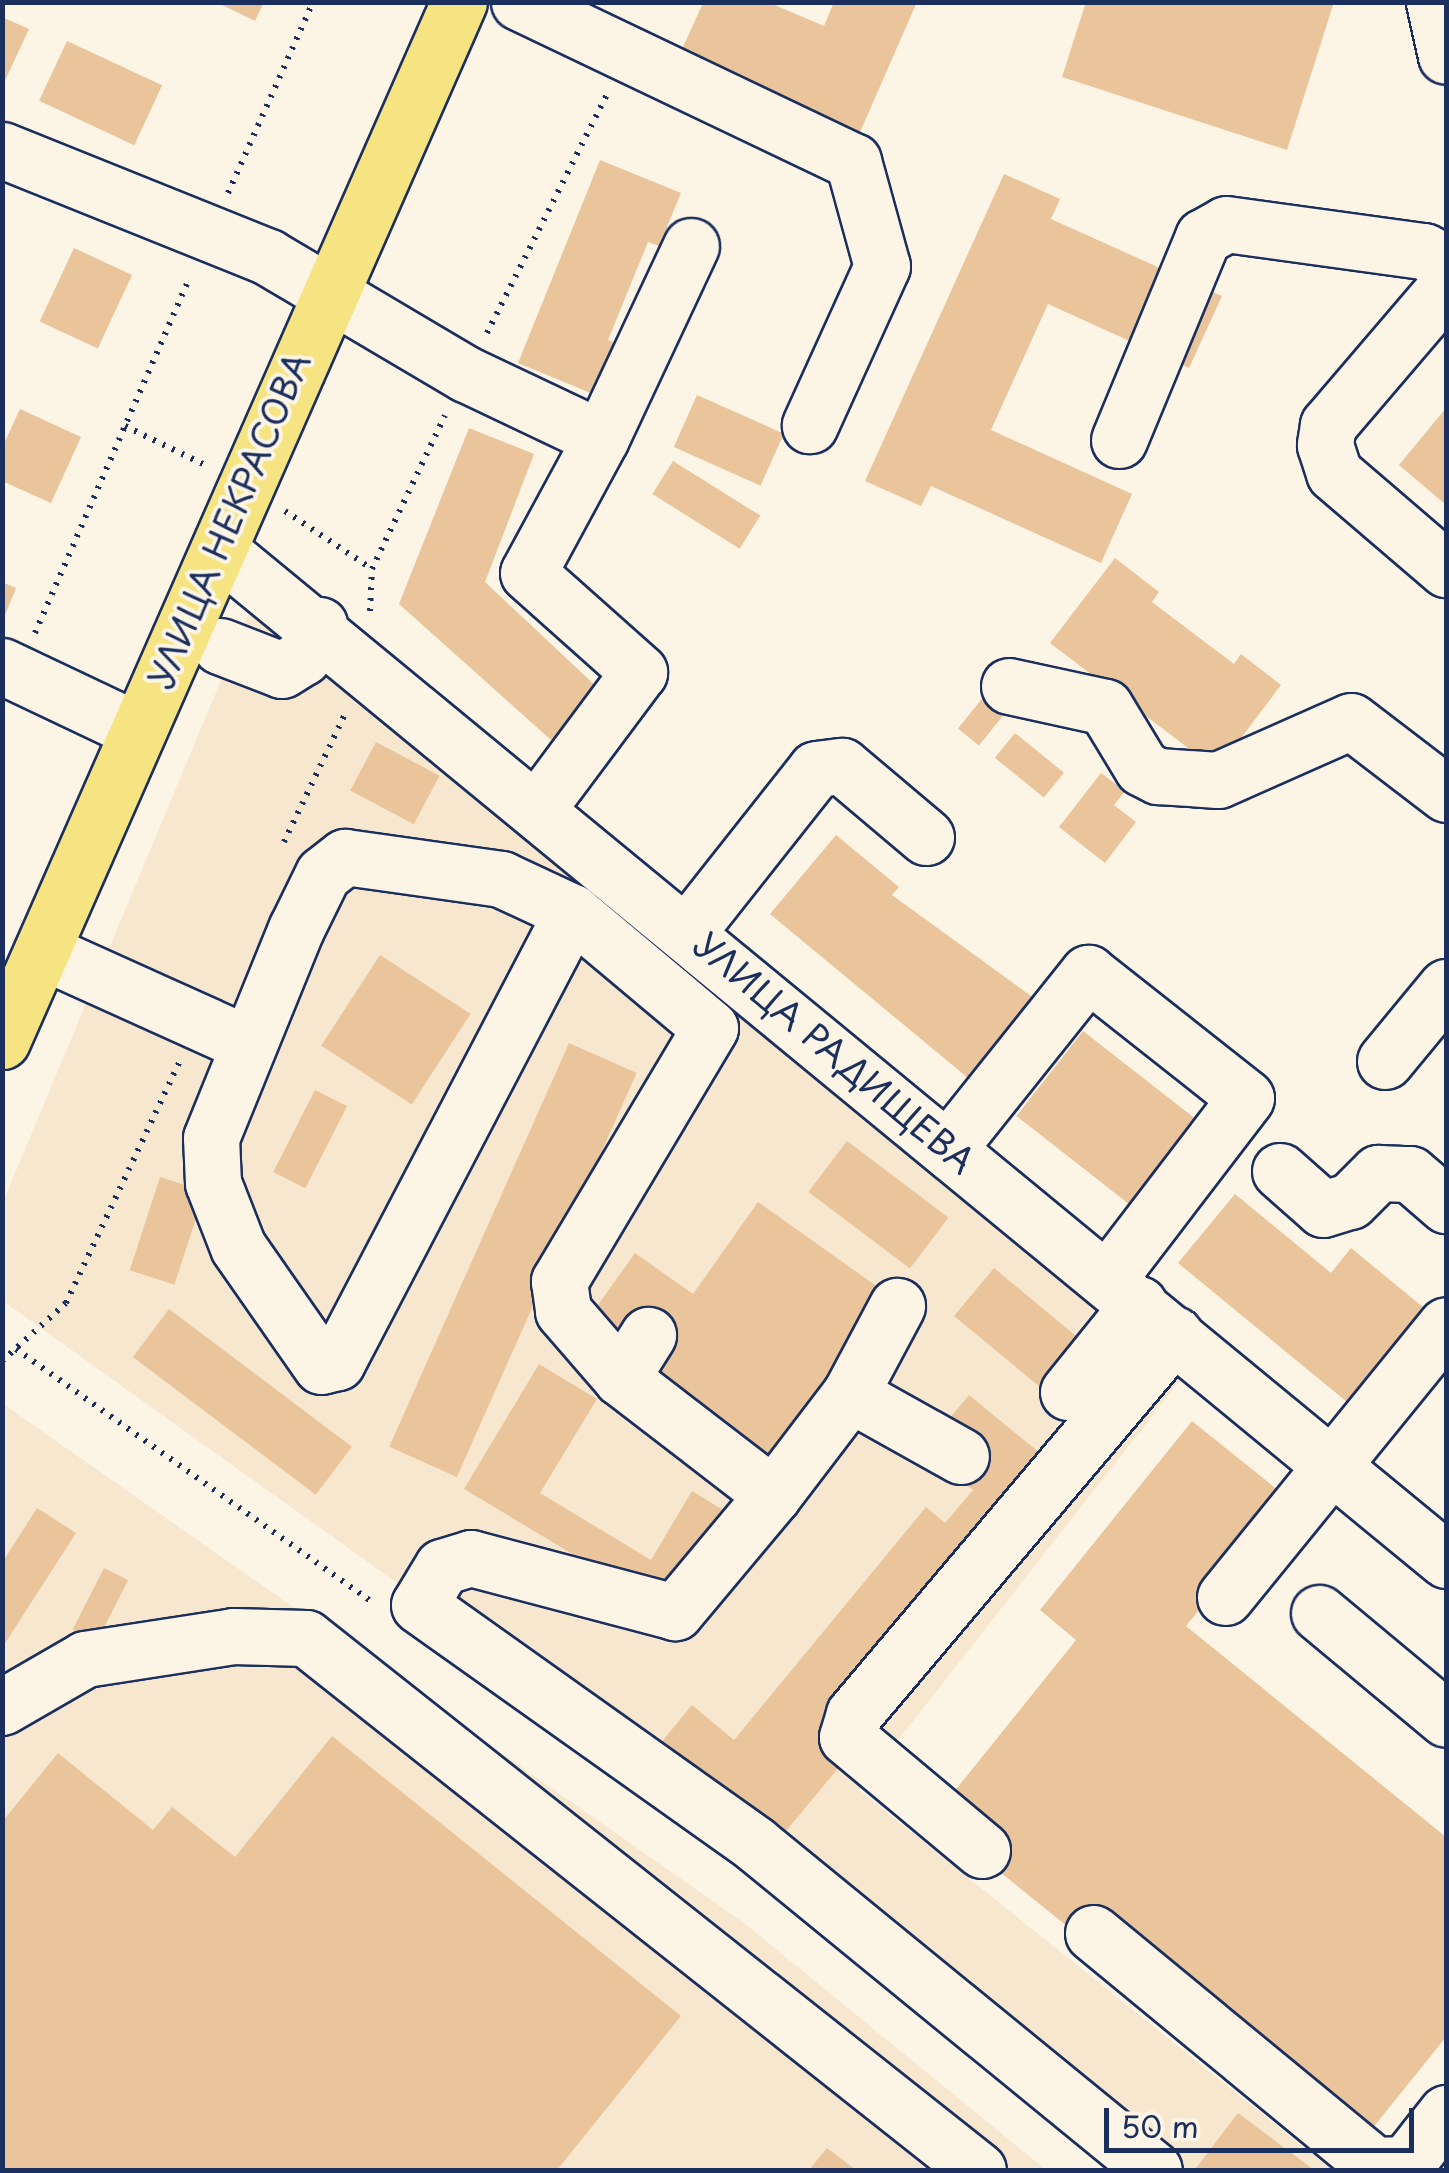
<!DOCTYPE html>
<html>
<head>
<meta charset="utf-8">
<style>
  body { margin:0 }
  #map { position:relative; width:1449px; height:2173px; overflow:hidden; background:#fcf5e5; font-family:"Playpen Sans",sans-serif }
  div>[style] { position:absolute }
  .built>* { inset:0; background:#f7e7cf }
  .building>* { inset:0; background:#eac59b; transform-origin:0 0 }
  .path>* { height:6px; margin-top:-3px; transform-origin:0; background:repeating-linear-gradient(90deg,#1b2f5e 0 2.5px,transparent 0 10.5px) }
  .roads { filter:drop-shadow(2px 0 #1b2f5e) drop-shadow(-2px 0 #1b2f5e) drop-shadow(0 2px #1b2f5e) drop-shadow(0 -2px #1b2f5e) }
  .minor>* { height:55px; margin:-27.5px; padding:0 27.5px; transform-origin:27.5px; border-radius:27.5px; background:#fcf5e5 }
  .major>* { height:55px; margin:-27.5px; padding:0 27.5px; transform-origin:27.5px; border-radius:27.5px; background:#f6e381 }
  span { translate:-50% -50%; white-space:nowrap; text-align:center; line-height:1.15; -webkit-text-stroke:8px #fcf5e5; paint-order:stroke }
  .street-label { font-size:35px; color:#1b2f5e }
  .frame { position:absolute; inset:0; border:5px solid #1b2f5e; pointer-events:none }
  .scale { position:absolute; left:1104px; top:2108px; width:310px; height:45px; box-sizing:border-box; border:5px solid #1b2f5e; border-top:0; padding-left:12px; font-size:30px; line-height:35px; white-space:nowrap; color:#1b2f5e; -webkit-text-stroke:8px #fcf5e5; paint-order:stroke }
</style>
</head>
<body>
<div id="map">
  <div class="built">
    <i style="clip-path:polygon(258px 592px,1182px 1378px,859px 1790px,1332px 2170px,1160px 2170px,754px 1838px,3px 1301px,3px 1202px)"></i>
    <i style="clip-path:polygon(2px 1403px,744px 1923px,1046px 2170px,3px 2170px)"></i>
  </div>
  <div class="building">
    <i style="clip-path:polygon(216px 2px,264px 2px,255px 21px)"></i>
    <i style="clip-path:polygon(834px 2px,917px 2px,857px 139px,677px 60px,703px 3px,770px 3px,824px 26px)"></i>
    <i style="clip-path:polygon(1086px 2px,1334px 2px,1287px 150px,1062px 77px)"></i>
    <i style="clip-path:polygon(2px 17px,29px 29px,2px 87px)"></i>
    <i style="left:67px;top:41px;width:105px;height:66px;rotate:25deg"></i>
    <i style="clip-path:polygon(600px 160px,681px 193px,659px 246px,648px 242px,608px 340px,619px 344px,598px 396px,518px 363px)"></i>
    <i style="clip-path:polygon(1004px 174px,1060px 199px,1051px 219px,1222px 296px,1189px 368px,1048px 304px,991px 430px,1132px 494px,1101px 563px,931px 486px,921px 506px,865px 481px)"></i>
    <i style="left:74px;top:248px;width:64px;height:81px;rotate:25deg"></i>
    <i style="left:697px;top:395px;width:95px;height:57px;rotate:24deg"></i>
    <i style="clip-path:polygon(1446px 408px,1446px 505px,1399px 465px)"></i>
    <i style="clip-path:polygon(20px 409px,81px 437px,51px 503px,2px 481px,2px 448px)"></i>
    <i style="clip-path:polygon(469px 428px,534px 454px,485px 582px,600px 690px,551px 740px,399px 604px)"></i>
    <i style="left:673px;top:461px;width:103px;height:39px;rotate:32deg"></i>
    <i style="clip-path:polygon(1115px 558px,1159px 592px,1152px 602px,1234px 664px,1241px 654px,1281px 685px,1217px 770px,1050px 643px)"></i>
    <i style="clip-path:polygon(2px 582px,16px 588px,3px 620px,2px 620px)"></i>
    <i style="left:985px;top:695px;width:27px;height:43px;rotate:39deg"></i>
    <i style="left:1015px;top:733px;width:63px;height:32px;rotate:39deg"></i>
    <i style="left:376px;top:742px;width:72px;height:55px;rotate:28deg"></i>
    <i style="clip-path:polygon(1101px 773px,1125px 791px,1114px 805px,1136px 822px,1105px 863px,1059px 827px)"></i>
    <i style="clip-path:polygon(836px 835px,899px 887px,892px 895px,1034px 998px,968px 1078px,770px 914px)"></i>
    <i style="left:380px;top:955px;width:108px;height:108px;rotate:33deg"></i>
    <i style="left:1083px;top:1031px;width:154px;height:108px;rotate:38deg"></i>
    <i style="left:569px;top:1043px;width:74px;height:442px;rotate:24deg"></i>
    <i style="left:315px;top:1090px;width:36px;height:92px;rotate:27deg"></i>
    <i style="left:847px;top:1141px;width:127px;height:64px;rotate:37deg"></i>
    <i style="left:160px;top:1177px;width:47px;height:98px;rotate:18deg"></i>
    <i style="clip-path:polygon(1235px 1194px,1331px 1273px,1351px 1248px,1424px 1308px,1347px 1402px,1178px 1263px)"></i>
    <i style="clip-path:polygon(758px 1202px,889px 1295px,767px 1469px,635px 1377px,652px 1353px,593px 1312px,635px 1253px,693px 1294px)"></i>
    <i style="clip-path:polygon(994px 1268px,1147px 1395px,777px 1842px,659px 1745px,692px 1705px,734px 1740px,926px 1507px,945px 1523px,973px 1490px,924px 1449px,969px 1395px,1041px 1454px,1074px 1415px,954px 1316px)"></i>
    <i style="left:169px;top:1309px;width:229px;height:60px;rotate:37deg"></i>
    <i style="clip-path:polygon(539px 1364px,597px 1399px,540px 1493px,651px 1560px,692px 1491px,728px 1513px,669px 1612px,464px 1489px)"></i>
    <i style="clip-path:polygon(1192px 1421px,1289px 1499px,1186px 1626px,1446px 1837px,1446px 2037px,1351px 2155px,933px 1818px,1076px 1640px,1040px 1610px)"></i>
    <i style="clip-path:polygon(37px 1508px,76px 1533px,2px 1648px,2px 1563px)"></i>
    <i style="left:104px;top:1568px;width:27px;height:69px;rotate:27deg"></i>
    <i style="clip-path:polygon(332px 1736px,681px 2016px,557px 2170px,2px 2170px,2px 1822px,58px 1753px,153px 1830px,172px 1807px,235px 1857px)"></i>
    <i style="clip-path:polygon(1238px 2113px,1314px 2170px,1196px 2168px)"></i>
    <i style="clip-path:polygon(827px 2148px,856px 2170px,809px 2170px)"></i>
  </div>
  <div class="path">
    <i style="left:228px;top:193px;width:209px;rotate:-66deg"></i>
    <i style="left:487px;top:333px;width:267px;rotate:-63.3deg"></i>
    <i style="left:125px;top:426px;width:89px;rotate:26deg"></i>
    <i style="left:285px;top:511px;width:105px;rotate:33.7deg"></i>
    <i style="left:370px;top:611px;width:42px;rotate:-87.3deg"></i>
    <i style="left:372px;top:569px;width:170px;rotate:-64.6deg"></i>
    <i style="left:35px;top:633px;width:388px;rotate:-66.5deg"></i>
    <i style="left:284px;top:842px;width:142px;rotate:-64.5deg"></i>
    <i style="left:16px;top:1349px;width:440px;rotate:35.4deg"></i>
    <i style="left:2px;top:1361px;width:86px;rotate:-42.2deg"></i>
    <i style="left:66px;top:1303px;width:268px;rotate:-64.8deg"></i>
  </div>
  <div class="roads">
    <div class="minor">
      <i style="left:519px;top:2px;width:370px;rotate:25.5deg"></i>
      <i style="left:853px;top:161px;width:109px;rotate:74.6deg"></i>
      <i style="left:882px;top:266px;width:175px;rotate:114.4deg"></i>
      <i style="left:1434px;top:2px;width:55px;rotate:77.5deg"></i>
      <i style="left:2px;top:150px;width:287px;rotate:21.9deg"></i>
      <i style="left:268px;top:257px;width:230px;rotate:30.6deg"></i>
      <i style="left:466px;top:374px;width:149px;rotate:25.4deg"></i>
      <i style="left:601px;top:438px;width:153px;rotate:118.4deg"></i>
      <i style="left:528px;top:573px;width:149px;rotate:41.7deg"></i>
      <i style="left:639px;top:672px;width:172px;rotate:126.7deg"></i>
      <i style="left:1446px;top:287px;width:182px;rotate:130.5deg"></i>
      <i style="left:1328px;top:425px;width:20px;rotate:99deg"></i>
      <i style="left:1325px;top:445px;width:29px;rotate:72deg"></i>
      <i style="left:1334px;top:473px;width:148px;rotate:40.6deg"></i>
      <i style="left:601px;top:438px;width:212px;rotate:-64.9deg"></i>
      <i style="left:1119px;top:440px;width:220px;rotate:-67.5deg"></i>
      <i style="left:1203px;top:237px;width:26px;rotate:-29deg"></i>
      <i style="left:1226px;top:224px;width:200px;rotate:7.8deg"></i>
      <i style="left:1424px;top:251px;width:25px;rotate:29deg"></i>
      <i style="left:219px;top:550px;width:1589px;rotate:39.46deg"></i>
      <i style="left:220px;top:646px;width:66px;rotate:21.2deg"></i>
      <i style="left:282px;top:670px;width:25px;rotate:-32deg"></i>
      <i style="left:303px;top:657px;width:36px;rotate:-63deg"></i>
      <i style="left:2px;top:666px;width:149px;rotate:25.4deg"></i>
      <i style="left:1009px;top:686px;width:98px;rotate:12.3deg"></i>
      <i style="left:1105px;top:707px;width:71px;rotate:58.8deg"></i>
      <i style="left:1142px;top:768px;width:18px;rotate:27deg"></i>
      <i style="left:1158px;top:776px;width:60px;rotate:3.8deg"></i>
      <i style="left:1218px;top:780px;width:145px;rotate:-23.9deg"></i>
      <i style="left:1351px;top:721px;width:120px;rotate:37.5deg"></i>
      <i style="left:345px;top:857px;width:158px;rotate:8deg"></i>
      <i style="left:501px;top:879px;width:78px;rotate:24.9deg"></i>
      <i style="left:572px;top:912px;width:508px;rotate:117.57deg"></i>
      <i style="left:337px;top:1362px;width:16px;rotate:166deg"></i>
      <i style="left:321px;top:1366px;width:145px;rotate:-124.9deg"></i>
      <i style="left:238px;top:1247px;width:69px;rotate:-111.3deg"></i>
      <i style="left:213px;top:1183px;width:45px;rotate:-92.5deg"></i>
      <i style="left:211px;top:1138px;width:226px;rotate:-67.9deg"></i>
      <i style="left:296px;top:929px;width:61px;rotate:-63.9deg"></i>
      <i style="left:323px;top:874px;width:28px;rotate:-38deg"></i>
      <i style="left:572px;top:912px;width:180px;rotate:40deg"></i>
      <i style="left:710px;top:1028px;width:295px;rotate:120.8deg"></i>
      <i style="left:559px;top:1281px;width:30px;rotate:82deg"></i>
      <i style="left:563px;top:1311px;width:89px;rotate:49.1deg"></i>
      <i style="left:621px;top:1378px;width:192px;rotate:37.6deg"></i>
      <i style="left:773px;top:1495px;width:127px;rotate:-52.7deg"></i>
      <i style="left:850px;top:1394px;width:100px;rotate:-61.9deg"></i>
      <i style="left:688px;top:931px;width:206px;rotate:-51.7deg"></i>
      <i style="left:816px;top:769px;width:26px;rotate:-7deg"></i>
      <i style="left:842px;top:766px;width:110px;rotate:40.2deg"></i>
      <i style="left:42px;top:951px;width:226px;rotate:24.3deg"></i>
      <i style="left:1385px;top:1061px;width:96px;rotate:-50.5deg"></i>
      <i style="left:949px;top:1147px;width:223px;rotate:-51.4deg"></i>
      <i style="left:1088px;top:973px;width:201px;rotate:38.3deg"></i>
      <i style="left:1246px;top:1098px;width:225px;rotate:127.4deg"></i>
      <i style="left:1280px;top:1171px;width:57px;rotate:41.5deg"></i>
      <i style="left:1323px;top:1209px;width:28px;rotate:-17deg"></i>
      <i style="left:1350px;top:1201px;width:40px;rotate:-45deg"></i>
      <i style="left:1378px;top:1173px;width:32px;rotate:2deg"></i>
      <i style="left:1410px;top:1174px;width:48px;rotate:40.7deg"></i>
      <i style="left:621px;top:1378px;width:51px;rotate:-57.9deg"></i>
      <i style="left:1068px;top:1392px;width:113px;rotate:-51.1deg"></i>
      <i style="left:850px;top:1394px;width:127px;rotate:29.2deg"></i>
      <i style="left:773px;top:1495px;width:153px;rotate:129.9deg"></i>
      <i style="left:675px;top:1612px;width:211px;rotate:-165.2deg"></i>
      <i style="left:471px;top:1558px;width:30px;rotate:163deg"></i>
      <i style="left:442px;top:1567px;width:44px;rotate:121.2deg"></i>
      <i style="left:419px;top:1605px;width:412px;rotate:35.4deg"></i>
      <i style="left:755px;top:1844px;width:515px;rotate:39.25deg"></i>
      <i style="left:1225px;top:1597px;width:350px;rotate:-50.9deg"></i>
      <i style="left:1319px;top:1613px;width:165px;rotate:39.8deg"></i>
      <i style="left:2px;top:1707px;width:96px;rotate:-30deg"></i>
      <i style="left:85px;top:1659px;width:150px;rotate:-8.8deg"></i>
      <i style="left:233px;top:1636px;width:73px;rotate:1.6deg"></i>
      <i style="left:306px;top:1638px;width:857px;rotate:38.37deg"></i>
      <i style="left:982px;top:1850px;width:176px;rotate:-140.1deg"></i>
      <i style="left:847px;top:1737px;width:24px;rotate:-73deg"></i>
      <i style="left:854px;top:1714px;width:497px;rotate:-49.8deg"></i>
      <i style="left:1093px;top:1933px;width:364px;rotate:39.5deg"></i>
      <i style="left:1374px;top:2165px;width:32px;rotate:-2deg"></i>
      <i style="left:1406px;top:2164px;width:65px;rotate:-51.9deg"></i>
    </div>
    <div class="major">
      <i style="left:2px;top:1041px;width:1135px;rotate:-66.26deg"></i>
    </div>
  </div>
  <div class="street-label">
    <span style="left:228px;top:520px;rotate:-67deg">УЛИЦА НЕКРАСОВА</span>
    <span style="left:835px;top:1052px;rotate:40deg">УЛИЦА РАДИЩЕВА</span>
  </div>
  <div class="frame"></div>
  <div class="scale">50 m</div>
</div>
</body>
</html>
